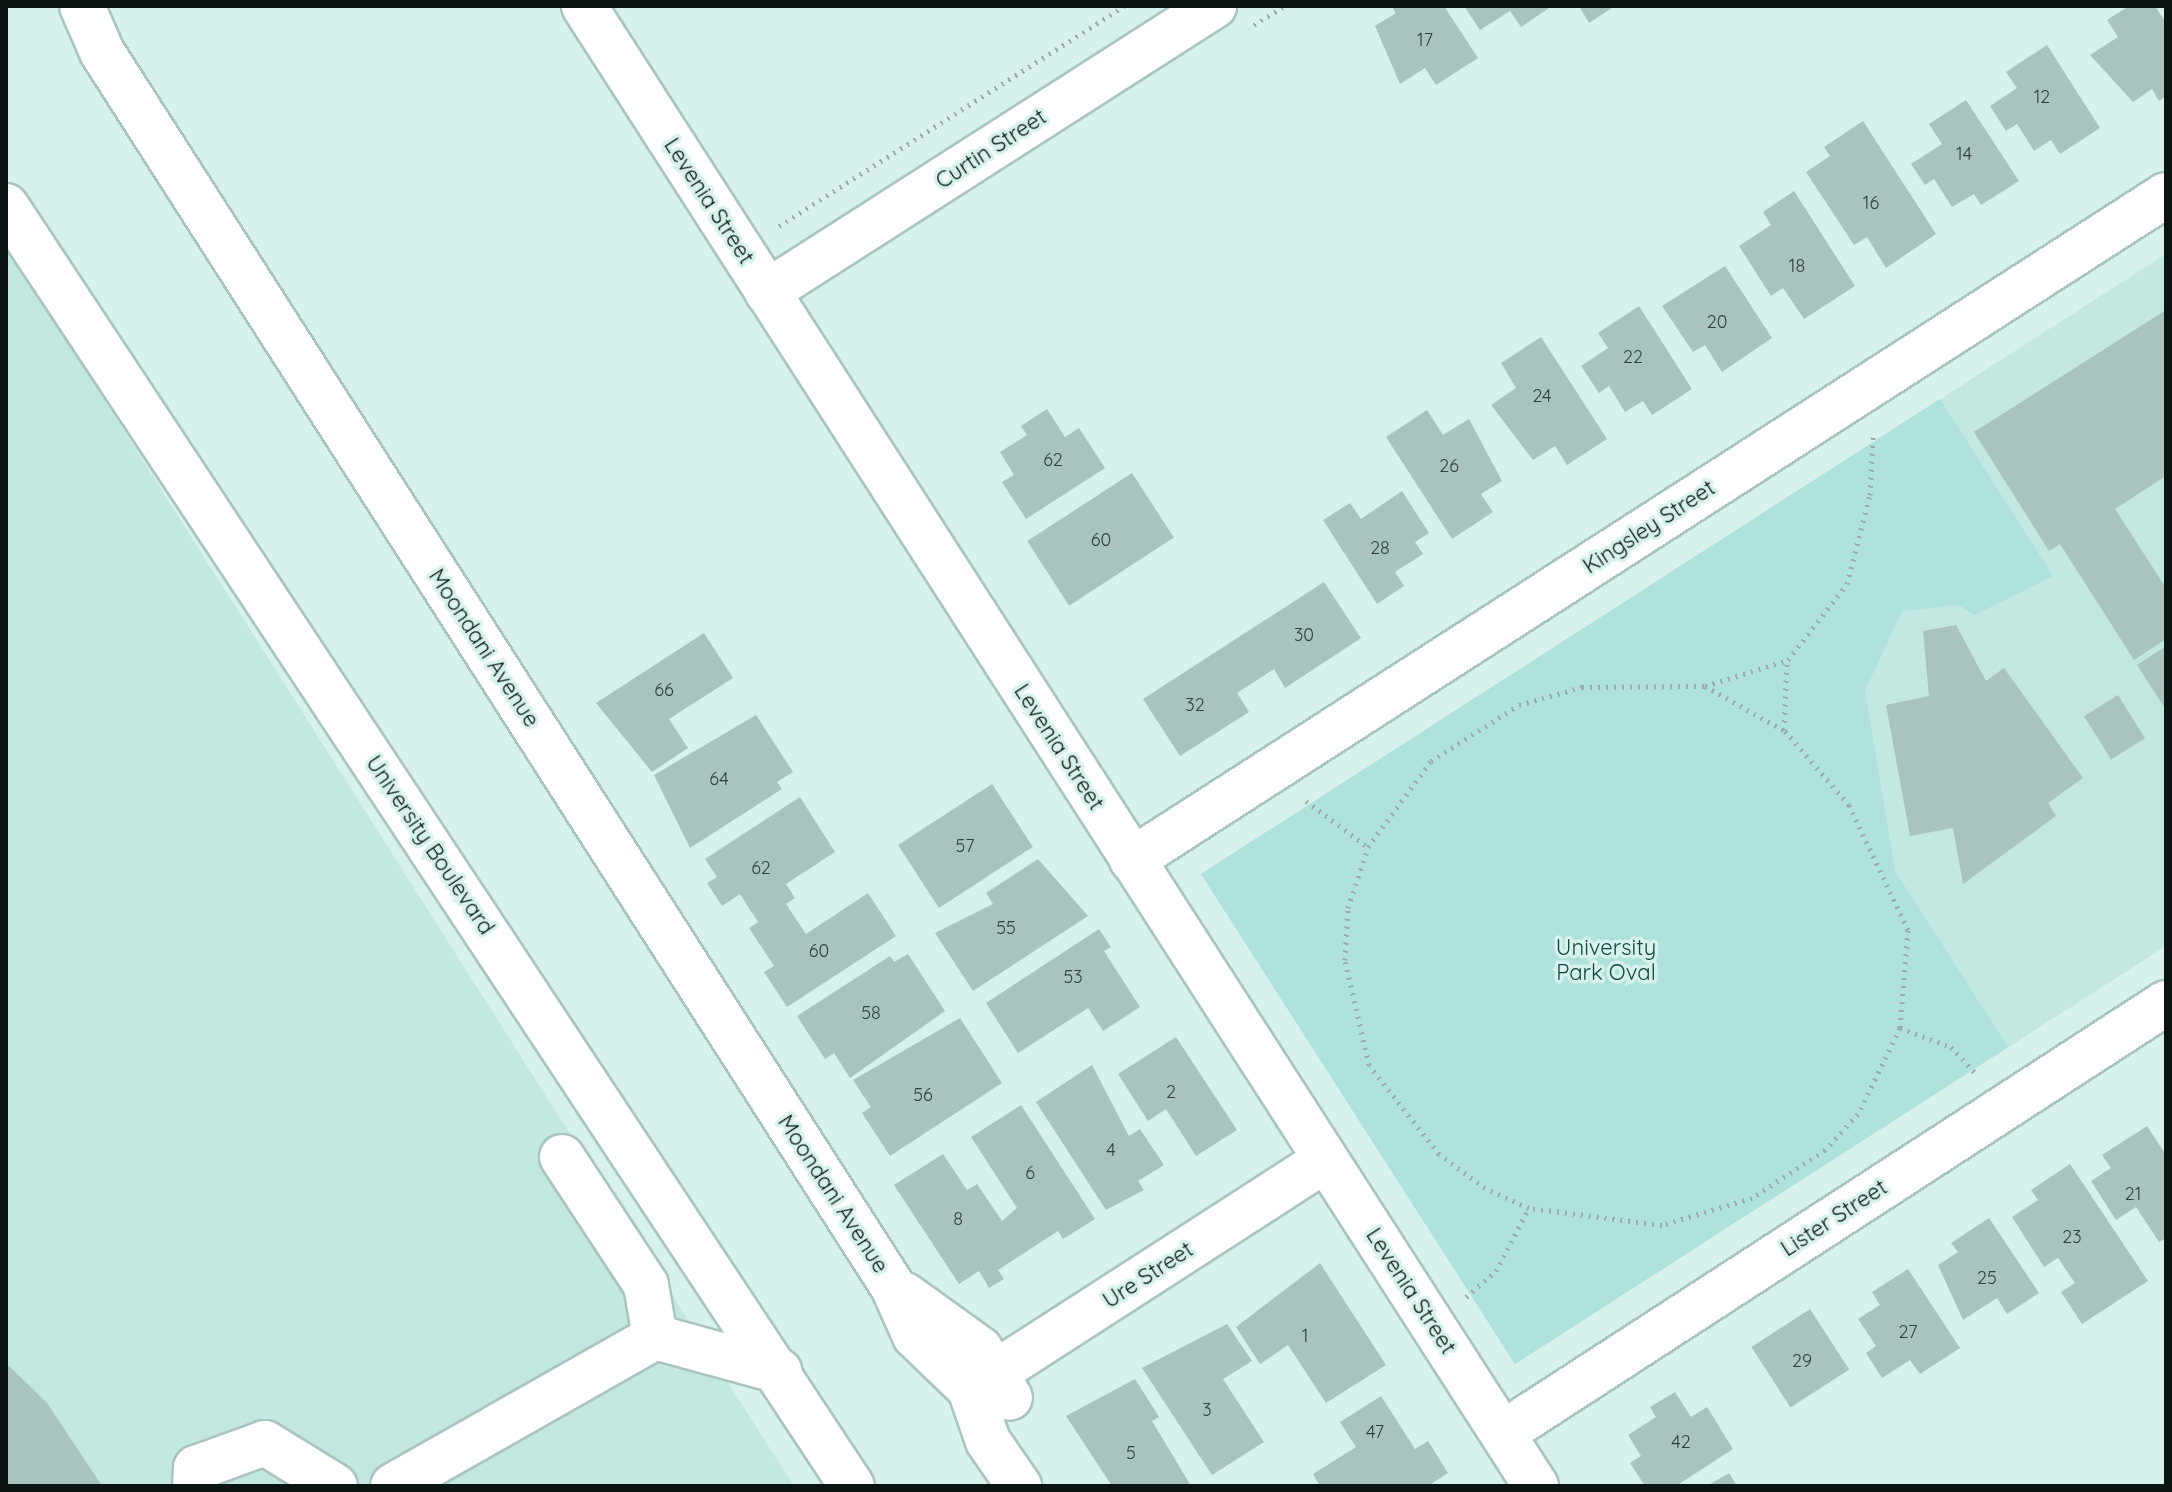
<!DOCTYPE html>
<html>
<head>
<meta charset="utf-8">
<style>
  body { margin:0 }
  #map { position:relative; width:2172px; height:1492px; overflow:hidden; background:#d7f2ed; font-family:Quicksand,sans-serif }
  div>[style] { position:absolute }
  .built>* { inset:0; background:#c3e7e1 }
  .green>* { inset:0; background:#aee2da }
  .building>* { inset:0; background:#a9c3be; transform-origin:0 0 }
  .path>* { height:5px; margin-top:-2.5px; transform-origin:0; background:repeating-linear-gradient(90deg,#98ada9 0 2px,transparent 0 8px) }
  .roads { filter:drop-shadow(2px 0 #aac4c0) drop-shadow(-2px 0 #aac4c0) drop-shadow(0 2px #aac4c0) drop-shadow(0 -2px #aac4c0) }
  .minor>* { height:44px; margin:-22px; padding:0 22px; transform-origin:22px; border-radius:22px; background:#fff }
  span { translate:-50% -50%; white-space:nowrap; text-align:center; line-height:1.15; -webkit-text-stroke:7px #d7f2ed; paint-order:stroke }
  .number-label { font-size:18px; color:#32403d }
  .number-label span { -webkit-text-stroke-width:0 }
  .street-label { font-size:22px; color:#0a1412 }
  .park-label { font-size:22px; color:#0e4741 }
  .frame { position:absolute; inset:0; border:8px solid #0a1412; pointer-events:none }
</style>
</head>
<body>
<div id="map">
  <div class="built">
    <i style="clip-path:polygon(6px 245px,709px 1353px,794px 1486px,6px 1486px)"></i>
    <i style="clip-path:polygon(2166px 254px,2166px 946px,1515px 1364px,1201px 874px)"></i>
  </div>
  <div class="green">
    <i style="clip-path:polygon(1940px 399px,2053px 576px,1974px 615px,1959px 605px,1902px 611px,1865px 691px,1895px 871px,2008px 1047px,1515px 1364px,1201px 874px)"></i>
  </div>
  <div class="building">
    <i style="clip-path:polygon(1391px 6px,1444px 6px,1478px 58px,1436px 85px,1425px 68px,1400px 84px,1375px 26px,1396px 13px)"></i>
    <i style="clip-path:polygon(1464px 6px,1552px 6px,1521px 27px,1510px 11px,1480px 30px)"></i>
    <i style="clip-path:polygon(1579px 6px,1615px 6px,1589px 23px)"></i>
    <i style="clip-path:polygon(2129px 6px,2155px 6px,2166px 23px,2166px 96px,2159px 101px,2152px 89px,2133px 102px,2090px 55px,2118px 37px,2107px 20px)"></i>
    <i style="clip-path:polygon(2047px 45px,2100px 128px,2060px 154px,2051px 140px,2034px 151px,2017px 124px,2006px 131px,1990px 106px,2017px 88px,2006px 72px)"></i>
    <i style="clip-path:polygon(1966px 100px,2019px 181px,1981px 205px,1974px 194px,1952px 207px,1934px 179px,1925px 185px,1911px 164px,1942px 144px,1929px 124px)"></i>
    <i style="clip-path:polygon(1863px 121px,1936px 234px,1886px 268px,1867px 237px,1854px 245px,1806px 172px,1830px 156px,1824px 147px)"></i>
    <i style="clip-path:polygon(1794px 191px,1855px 286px,1804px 319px,1783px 288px,1771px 296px,1739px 246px,1771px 225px,1763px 212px)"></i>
    <i style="clip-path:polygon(1725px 266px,1772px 338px,1722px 372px,1705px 345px,1693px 352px,1662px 306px)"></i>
    <i style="clip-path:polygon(1639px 306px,1692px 389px,1652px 415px,1643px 401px,1625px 412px,1609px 386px,1599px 393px,1581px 366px,1608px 348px,1598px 333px)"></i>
    <i style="clip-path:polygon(2166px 310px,2166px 476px,2115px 509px,2166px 588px,2166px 639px,2134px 660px,2060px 544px,2049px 551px,1974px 432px)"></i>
    <i style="clip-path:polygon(1541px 337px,1607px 439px,1567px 465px,1555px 446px,1533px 460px,1491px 405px,1516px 388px,1501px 363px)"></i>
    <i style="clip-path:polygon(1047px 409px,1065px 437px,1079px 428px,1105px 468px,1026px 519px,1002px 482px,1014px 475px,1000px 452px,1027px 435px,1021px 426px)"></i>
    <i style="clip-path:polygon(1427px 410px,1443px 435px,1469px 419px,1502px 481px,1481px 494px,1493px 512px,1452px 539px,1386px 437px)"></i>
    <i style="left:1132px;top:473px;width:77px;height:125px;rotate:57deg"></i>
    <i style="clip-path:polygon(1402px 491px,1429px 533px,1415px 542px,1423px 554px,1395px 572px,1404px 586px,1377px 604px,1323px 520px,1350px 503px,1361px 519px)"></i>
    <i style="clip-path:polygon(1324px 582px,1361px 638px,1285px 688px,1274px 669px,1237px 693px,1249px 712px,1180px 756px,1143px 699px)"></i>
    <i style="clip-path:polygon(1956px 625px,1986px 681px,2004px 668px,2083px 778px,2048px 803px,2056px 816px,1963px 884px,1953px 828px,1910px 836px,1886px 705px,1929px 696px,1923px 631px)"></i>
    <i style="clip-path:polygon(704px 633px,733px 678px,669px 719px,688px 748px,652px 772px,596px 703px)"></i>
    <i style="clip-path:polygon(2166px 646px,2166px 710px,2137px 665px)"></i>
    <i style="left:2118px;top:695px;width:51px;height:40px;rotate:58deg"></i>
    <i style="clip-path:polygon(756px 715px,793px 772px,777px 782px,782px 789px,690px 848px,654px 775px)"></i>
    <i style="left:992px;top:784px;width:75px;height:112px;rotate:57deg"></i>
    <i style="clip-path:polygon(800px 797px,835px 852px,786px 884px,795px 898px,786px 904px,806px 934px,868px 893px,896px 936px,787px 1007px,764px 972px,774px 966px,749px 928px,758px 922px,740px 894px,722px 906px,707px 883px,717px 877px,705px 859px)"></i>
    <i style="clip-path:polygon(1038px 859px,1088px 916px,973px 991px,935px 933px,993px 904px,986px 893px)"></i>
    <i style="clip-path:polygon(1099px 929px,1111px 947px,1104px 951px,1140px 1007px,1103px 1031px,1088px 1008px,1018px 1053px,986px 1003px)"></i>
    <i style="clip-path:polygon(908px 954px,945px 1011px,850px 1078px,834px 1053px,825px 1059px,797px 1016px,890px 956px,894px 962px)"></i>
    <i style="clip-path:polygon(960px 1018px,1002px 1083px,890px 1156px,862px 1113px,871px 1107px,853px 1080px)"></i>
    <i style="clip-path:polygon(1176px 1037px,1237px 1130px,1196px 1156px,1166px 1109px,1148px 1121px,1118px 1074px)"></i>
    <i style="clip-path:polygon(1092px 1065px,1129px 1136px,1140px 1129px,1164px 1165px,1138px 1181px,1144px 1190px,1106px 1210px,1036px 1102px)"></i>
    <i style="clip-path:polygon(1021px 1105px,1095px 1219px,1063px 1239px,1058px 1231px,998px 1270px,1004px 1279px,989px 1288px,979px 1271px,959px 1284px,894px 1185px,943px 1154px,967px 1190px,977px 1184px,1002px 1221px,1017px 1208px,971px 1137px)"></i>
    <i style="clip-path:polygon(2147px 1126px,2166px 1155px,2166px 1238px,2159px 1242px,2136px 1207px,2116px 1220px,2091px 1181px,2111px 1168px,2102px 1155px)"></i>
    <i style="clip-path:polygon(2070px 1164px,2148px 1281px,2082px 1324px,2061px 1292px,2075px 1283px,2058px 1258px,2044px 1267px,2012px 1217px,2038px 1200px,2031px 1190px)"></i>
    <i style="clip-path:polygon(1989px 1218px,2039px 1293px,2007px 1314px,1997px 1298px,1963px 1320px,1938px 1265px,1958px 1252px,1951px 1243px)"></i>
    <i style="clip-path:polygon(1320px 1263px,1386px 1365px,1326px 1403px,1288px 1345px,1260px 1364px,1236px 1327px)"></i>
    <i style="clip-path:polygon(1908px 1269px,1960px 1348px,1920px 1374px,1910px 1360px,1882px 1378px,1866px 1353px,1876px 1346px,1858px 1319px,1880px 1305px,1872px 1292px)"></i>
    <i style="left:1810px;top:1309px;width:72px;height:70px;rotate:57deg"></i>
    <i style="clip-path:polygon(1227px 1324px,1252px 1361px,1223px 1379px,1264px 1442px,1212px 1475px,1142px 1368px)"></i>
    <i style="clip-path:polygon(6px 1363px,47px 1403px,102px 1486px,6px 1486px)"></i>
    <i style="clip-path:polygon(1135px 1379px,1159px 1417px,1152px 1421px,1191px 1486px,1112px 1486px,1066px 1416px)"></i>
    <i style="clip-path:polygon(1675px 1392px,1691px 1417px,1707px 1407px,1733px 1449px,1676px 1486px,1645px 1486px,1630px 1463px,1641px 1456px,1628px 1435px,1656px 1417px,1650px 1407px)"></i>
    <i style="clip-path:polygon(1381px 1396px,1415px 1449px,1428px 1441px,1448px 1473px,1428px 1486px,1320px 1486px,1313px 1474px,1356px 1447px,1340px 1422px)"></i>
    <i style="clip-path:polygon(1729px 1473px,1737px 1486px,1707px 1486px)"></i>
  </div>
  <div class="path">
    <i style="left:1254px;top:25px;width:36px;rotate:-32deg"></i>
    <i style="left:779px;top:226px;width:409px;rotate:-32.5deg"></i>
    <i style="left:1705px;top:686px;width:92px;rotate:29.4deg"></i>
    <i style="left:1785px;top:731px;width:98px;rotate:49.1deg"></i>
    <i style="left:1849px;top:805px;width:138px;rotate:64.7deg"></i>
    <i style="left:1908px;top:930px;width:98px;rotate:94.7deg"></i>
    <i style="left:1900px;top:1028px;width:96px;rotate:116deg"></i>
    <i style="left:1858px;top:1114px;width:49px;rotate:132.5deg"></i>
    <i style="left:1825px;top:1150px;width:87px;rotate:146.7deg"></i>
    <i style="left:1752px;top:1198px;width:94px;rotate:163.3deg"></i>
    <i style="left:1662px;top:1225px;width:134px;rotate:-172.7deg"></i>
    <i style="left:1529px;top:1208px;width:48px;rotate:-155.6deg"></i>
    <i style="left:1485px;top:1188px;width:57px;rotate:-143.5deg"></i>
    <i style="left:1439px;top:1154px;width:113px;rotate:-128.2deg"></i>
    <i style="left:1369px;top:1065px;width:108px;rotate:-102.9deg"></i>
    <i style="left:1345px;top:960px;width:52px;rotate:-86.7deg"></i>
    <i style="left:1348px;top:908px;width:64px;rotate:-71.8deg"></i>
    <i style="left:1368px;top:847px;width:107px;rotate:-53.8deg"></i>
    <i style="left:1431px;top:761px;width:104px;rotate:-32.5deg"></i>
    <i style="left:1519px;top:705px;width:66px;rotate:-15.9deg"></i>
    <i style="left:1582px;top:687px;width:123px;rotate:-0.5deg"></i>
    <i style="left:1705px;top:686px;width:87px;rotate:-17.4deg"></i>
    <i style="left:1788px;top:660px;width:96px;rotate:-52.2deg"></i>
    <i style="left:1847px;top:584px;width:92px;rotate:-75.5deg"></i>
    <i style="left:1870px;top:495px;width:58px;rotate:-87deg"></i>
    <i style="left:1784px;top:730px;width:69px;rotate:-87.5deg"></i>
    <i style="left:1306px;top:801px;width:77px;rotate:36.6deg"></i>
    <i style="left:1900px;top:1028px;width:54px;rotate:20.4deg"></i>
    <i style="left:1951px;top:1047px;width:37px;rotate:47deg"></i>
    <i style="left:1466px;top:1297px;width:40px;rotate:-41deg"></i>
    <i style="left:1496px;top:1271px;width:71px;rotate:-62.4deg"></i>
  </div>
  <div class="roads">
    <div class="minor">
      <i style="left:82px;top:6px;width:50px;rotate:66.5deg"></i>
      <i style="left:102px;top:52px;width:1467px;rotate:57.36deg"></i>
      <i style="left:893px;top:1287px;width:54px;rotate:65.8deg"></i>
      <i style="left:915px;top:1336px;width:76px;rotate:43.9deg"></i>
      <i style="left:970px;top:1389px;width:55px;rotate:70.9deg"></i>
      <i style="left:988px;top:1441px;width:55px;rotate:55.4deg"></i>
      <i style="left:584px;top:6px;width:1760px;rotate:57.25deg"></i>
      <i style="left:6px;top:206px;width:1534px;rotate:56.54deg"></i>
      <i style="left:767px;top:292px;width:531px;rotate:-32.61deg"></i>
      <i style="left:1132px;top:860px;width:1229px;rotate:-32.75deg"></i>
      <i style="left:562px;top:1157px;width:153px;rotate:56.7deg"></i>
      <i style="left:646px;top:1285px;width:53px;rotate:80.2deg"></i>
      <i style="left:905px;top:1295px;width:92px;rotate:35.8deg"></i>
      <i style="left:980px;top:1349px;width:57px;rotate:58.5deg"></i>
      <i style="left:970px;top:1389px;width:423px;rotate:-32.8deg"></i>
      <i style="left:1503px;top:1433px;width:790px;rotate:-32.97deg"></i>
      <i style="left:195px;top:1486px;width:18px;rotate:-87deg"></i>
      <i style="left:196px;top:1468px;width:73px;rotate:-19.9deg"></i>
      <i style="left:265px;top:1443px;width:82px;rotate:31.6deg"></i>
      <i style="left:393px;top:1486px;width:301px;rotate:-29.6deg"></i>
      <i style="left:655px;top:1337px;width:129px;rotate:15.3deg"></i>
    </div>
  </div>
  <div class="number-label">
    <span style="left:1425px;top:40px">17</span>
    <span style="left:2042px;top:97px">12</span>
    <span style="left:1964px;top:154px">14</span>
    <span style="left:1871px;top:203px">16</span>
    <span style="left:1797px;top:266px">18</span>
    <span style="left:1717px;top:322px">20</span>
    <span style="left:1633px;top:357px">22</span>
    <span style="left:1542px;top:396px">24</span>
    <span style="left:1053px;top:460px">62</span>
    <span style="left:1449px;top:466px">26</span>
    <span style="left:1101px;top:540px">60</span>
    <span style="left:1380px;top:548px">28</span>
    <span style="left:1304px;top:635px">30</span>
    <span style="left:664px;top:690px">66</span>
    <span style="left:1195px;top:705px">32</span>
    <span style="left:719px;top:779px">64</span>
    <span style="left:965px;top:846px">57</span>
    <span style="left:761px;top:868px">62</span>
    <span style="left:1006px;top:928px">55</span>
    <span style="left:819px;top:951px">60</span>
    <span style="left:1073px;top:977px">53</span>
    <span style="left:871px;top:1013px">58</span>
    <span style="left:1171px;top:1092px">2</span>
    <span style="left:923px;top:1095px">56</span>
    <span style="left:1111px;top:1150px">4</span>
    <span style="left:1030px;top:1173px">6</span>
    <span style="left:2133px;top:1194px">21</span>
    <span style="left:958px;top:1219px">8</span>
    <span style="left:2072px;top:1237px">23</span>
    <span style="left:1987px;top:1278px">25</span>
    <span style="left:1908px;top:1332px">27</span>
    <span style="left:1305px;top:1336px">1</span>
    <span style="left:1802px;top:1361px">29</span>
    <span style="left:1207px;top:1410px">3</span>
    <span style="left:1375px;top:1432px">47</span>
    <span style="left:1681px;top:1442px">42</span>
    <span style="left:1131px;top:1453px">5</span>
  </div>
  <div class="street-label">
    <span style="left:991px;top:149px;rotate:-33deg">Curtin Street</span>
    <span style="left:709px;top:201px;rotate:57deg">Levenia Street</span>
    <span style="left:1649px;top:527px;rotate:-33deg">Kingsley Street</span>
    <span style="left:484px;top:648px;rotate:57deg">Moondani Avenue</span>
    <span style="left:1059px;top:747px;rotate:57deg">Levenia Street</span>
    <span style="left:430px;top:845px;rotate:56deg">University Boulevard</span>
    <span style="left:833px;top:1194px;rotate:57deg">Moondani Avenue</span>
    <span style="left:1834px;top:1218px;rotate:-33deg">Lister Street</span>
    <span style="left:1148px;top:1275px;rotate:-33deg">Ure Street</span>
    <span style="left:1411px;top:1291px;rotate:57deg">Levenia Street</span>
  </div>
  <div class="park-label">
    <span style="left:1606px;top:960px">University<br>Park Oval</span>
  </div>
  <div class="frame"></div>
</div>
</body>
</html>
